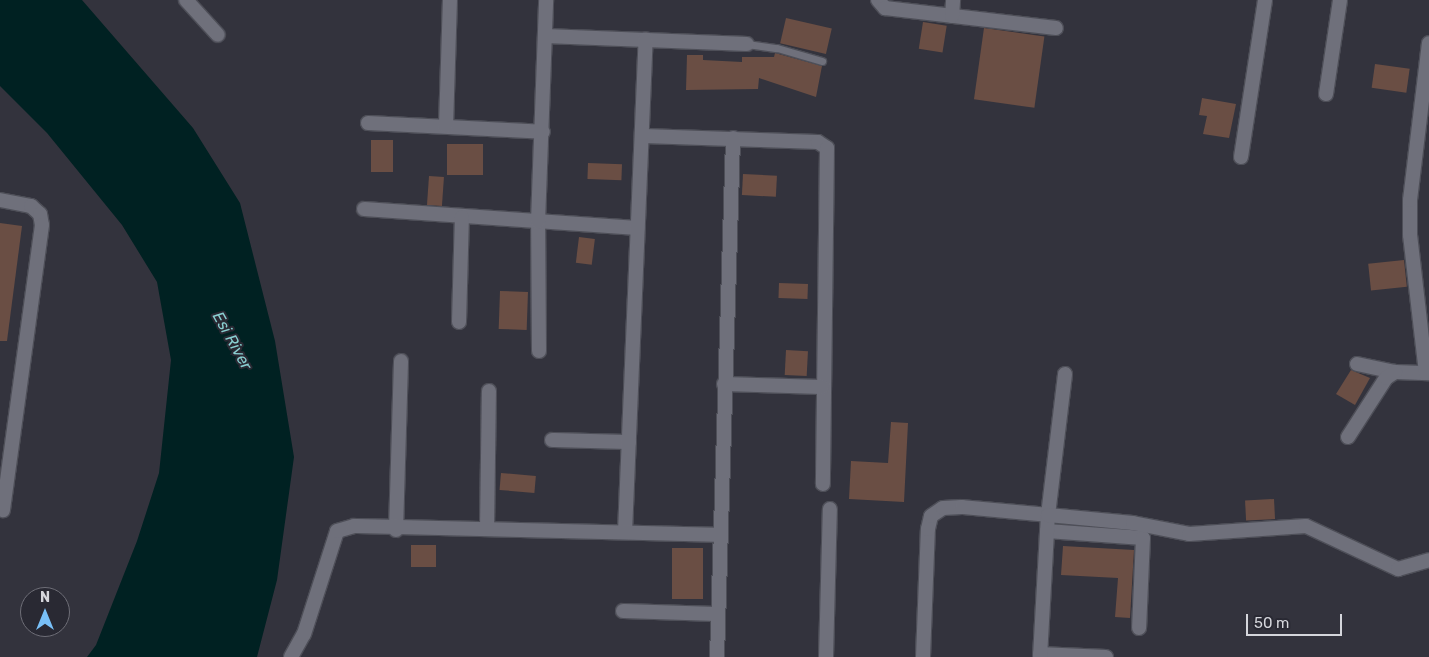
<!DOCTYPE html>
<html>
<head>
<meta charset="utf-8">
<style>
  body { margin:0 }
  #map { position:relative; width:1429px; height:657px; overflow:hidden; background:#33333d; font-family:Rubik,sans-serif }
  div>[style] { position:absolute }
  .water>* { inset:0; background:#002122 }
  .building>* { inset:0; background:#6a4e44; transform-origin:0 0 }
  .roads { filter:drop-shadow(1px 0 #4e4f58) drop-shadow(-1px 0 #4e4f58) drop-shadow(0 1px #4e4f58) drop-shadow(0 -1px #4e4f58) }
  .service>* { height:7px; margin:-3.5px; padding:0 3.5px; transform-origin:3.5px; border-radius:3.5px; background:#6f707b }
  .minor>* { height:14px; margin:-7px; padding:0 7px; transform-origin:7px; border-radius:7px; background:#6f707b }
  span { translate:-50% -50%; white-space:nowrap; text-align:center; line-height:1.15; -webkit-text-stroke:4px #292933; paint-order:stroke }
  .water-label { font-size:16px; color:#89cfd1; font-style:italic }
  .north { position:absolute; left:20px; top:587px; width:50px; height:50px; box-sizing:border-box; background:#292933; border:1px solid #6e6e77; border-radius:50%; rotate:0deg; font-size:14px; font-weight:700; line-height:20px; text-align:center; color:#d5d6dc }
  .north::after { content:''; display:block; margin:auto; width:18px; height:22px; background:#78bff7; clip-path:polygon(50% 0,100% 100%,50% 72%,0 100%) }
  .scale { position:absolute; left:1246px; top:614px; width:96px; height:22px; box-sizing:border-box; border:2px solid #d5d6dc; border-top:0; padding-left:6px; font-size:15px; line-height:18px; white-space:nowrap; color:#d5d6dc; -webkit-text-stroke:4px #292933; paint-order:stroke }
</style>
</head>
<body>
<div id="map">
  <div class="water">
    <i style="clip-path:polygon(0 0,82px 0,193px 128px,240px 203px,275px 341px,294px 457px,277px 580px,257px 657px,87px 657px,96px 645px,137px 541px,159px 473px,171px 360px,157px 282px,122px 225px,47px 133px,0 86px)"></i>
  </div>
  <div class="building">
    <i style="left:786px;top:18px;width:47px;height:26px;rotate:13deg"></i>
    <i style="left:923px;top:22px;width:24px;height:27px;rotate:9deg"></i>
    <i style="left:984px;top:28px;width:61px;height:72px;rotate:8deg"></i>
    <i style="clip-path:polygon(775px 53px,822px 66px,816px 97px,759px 78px,758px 89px,686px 90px,687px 55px,703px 55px,703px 60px,742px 62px,742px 57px,774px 57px)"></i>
    <i style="left:1375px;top:64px;width:35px;height:24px;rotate:8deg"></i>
    <i style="clip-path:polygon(1202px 98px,1236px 104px,1229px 138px,1203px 134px,1207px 116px,1199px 115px)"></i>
    <i style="left:371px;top:140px;width:22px;height:32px"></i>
    <i style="left:447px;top:144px;width:36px;height:31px"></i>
    <i style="left:588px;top:163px;width:34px;height:16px;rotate:2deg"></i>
    <i style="left:743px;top:174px;width:34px;height:21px;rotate:3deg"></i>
    <i style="left:429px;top:176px;width:15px;height:29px;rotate:4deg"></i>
    <i style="clip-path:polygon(0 223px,22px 226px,7px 341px,0 341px)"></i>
    <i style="left:579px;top:237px;width:16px;height:26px;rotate:7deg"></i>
    <i style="left:1404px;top:260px;width:27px;height:36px;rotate:84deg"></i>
    <i style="left:779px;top:283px;width:29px;height:15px;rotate:2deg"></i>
    <i style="left:500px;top:291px;width:28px;height:38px;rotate:2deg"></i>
    <i style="left:786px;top:350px;width:22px;height:25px;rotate:3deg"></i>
    <i style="clip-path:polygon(1351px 370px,1370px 378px,1355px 405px,1336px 394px)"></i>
    <i style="clip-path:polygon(891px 422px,908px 423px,904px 502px,849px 499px,851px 461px,888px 463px)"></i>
    <i style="left:501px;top:473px;width:35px;height:17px;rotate:5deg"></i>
    <i style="left:1274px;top:499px;width:20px;height:29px;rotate:87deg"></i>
    <i style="left:411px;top:545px;width:25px;height:22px"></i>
    <i style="clip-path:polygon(1063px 546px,1134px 550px,1130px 618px,1115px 617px,1118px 578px,1061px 575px)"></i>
    <i style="left:672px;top:548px;width:31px;height:51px"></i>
  </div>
  <div class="roads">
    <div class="service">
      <i style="left:747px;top:44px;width:30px;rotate:8deg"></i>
      <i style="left:777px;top:48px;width:47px;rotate:16.1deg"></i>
    </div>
    <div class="minor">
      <i style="left:186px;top:0;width:47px;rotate:47.6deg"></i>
      <i style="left:878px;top:0;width:11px;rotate:49deg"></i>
      <i style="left:885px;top:8px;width:172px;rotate:6.7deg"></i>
      <i style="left:952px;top:16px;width:16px;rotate:-86deg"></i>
      <i style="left:546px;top:36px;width:201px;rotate:2.3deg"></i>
      <i style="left:1326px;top:94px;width:95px;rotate:-81.5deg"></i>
      <i style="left:368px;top:123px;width:175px;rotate:2.9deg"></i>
      <i style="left:446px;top:126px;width:126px;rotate:-88.2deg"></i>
      <i style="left:644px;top:136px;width:174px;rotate:2deg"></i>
      <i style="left:818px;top:142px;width:11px;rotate:34deg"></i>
      <i style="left:827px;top:148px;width:336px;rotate:90.7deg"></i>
      <i style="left:1241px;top:157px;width:159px;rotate:-81.3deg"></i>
      <i style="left:0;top:200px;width:32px;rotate:11deg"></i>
      <i style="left:31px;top:206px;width:12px;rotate:42deg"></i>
      <i style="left:40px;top:214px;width:11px;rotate:80deg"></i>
      <i style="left:42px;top:225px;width:288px;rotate:97.8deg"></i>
      <i style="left:364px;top:209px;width:274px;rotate:4deg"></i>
      <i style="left:459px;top:322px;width:105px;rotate:-88.4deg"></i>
      <i style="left:539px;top:351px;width:129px;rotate:-90.4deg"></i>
      <i style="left:538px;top:222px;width:222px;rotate:-87.9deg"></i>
      <i style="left:1357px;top:364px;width:39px;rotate:12deg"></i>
      <i style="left:1395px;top:372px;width:34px;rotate:2deg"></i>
      <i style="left:1426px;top:373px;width:139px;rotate:-96.6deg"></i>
      <i style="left:1410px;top:235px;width:35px;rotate:-90deg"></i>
      <i style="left:1410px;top:200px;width:158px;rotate:-83.1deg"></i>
      <i style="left:724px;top:384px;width:98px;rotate:1.8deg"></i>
      <i style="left:1348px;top:437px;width:70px;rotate:-57.2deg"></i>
      <i style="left:1386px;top:378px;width:11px;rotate:-34deg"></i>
      <i style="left:552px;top:440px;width:77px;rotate:1.5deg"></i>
      <i style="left:487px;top:529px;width:138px;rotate:-89.2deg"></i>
      <i style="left:396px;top:530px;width:169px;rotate:-88.3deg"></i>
      <i style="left:1047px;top:531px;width:96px;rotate:4.2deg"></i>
      <i style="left:1143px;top:538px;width:90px;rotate:92.5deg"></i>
      <i style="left:625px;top:532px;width:493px;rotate:-87.6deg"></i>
      <i style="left:623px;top:611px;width:94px;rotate:1.8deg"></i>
      <i style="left:1040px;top:654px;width:66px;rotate:2.6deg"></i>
      <i style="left:291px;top:657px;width:26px;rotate:-61deg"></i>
      <i style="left:304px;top:634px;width:108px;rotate:-72.2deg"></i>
      <i style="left:337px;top:531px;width:18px;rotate:-16deg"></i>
      <i style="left:354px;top:526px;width:364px;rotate:1.4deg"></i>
      <i style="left:717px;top:657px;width:519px;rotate:-88.23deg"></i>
      <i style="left:826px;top:657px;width:148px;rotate:-88.5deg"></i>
      <i style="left:923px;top:657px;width:128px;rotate:-87.8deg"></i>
      <i style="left:928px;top:529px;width:13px;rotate:-77deg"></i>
      <i style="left:931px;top:516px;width:14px;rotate:-34deg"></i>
      <i style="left:943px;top:508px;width:19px;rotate:-3deg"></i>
      <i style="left:962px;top:507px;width:86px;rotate:5.3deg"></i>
      <i style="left:1048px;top:515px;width:142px;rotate:-83.1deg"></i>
      <i style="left:1040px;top:657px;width:142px;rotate:-86.8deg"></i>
      <i style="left:1048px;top:515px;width:85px;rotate:5.4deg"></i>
      <i style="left:1133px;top:523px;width:57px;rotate:11.1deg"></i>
      <i style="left:1189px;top:534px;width:117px;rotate:-3.9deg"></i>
      <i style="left:1306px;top:526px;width:102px;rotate:25.1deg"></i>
      <i style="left:1398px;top:569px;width:32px;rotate:-16deg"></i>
    </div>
  </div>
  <div class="water-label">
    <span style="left:232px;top:341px;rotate:61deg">Esi River</span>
  </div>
  <div class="north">N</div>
  <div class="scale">50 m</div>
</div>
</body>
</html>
